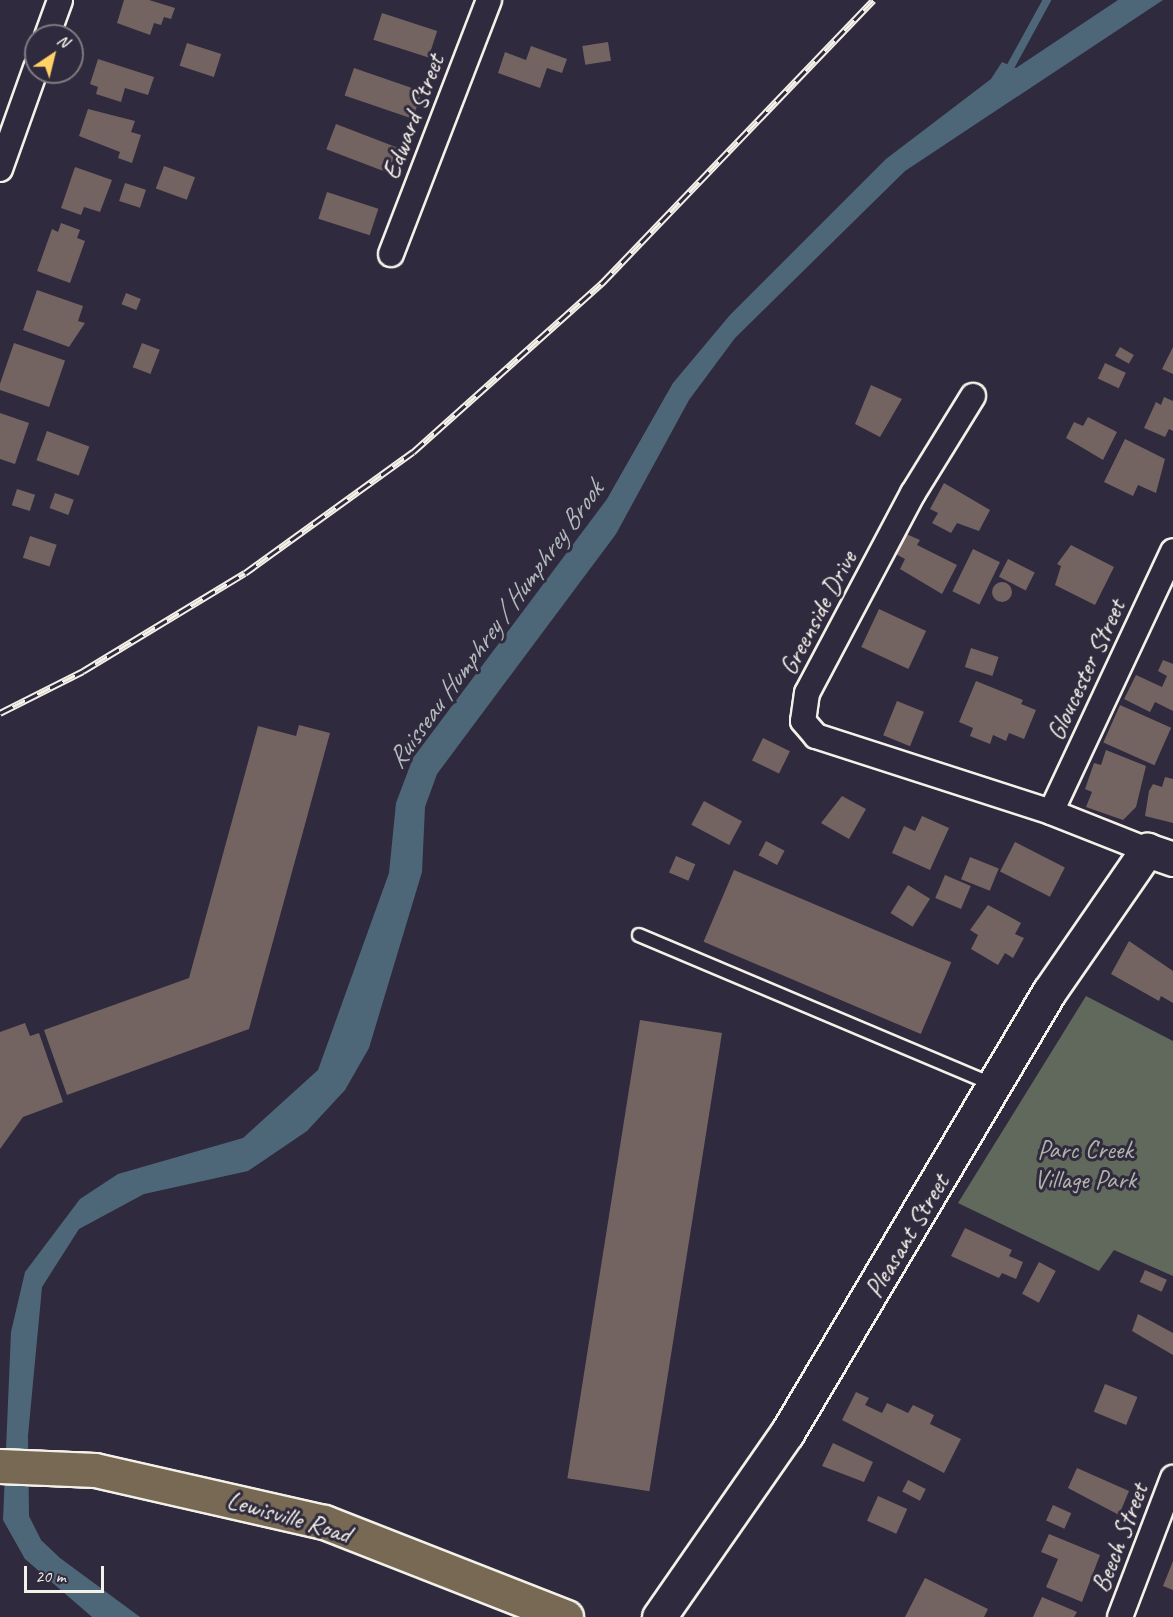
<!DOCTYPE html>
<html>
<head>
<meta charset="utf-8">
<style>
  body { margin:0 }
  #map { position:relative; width:1173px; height:1617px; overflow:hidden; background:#2f2a3d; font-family:Caveat,sans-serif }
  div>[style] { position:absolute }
  .green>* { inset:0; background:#61695c }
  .water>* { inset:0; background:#4e6778 }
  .stream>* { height:8px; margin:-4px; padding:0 4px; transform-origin:4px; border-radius:4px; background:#4e6778 }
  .building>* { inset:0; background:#736461; transform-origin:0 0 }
  .round { border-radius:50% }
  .roads { filter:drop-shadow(2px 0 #f4f1e8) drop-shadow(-2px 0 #f4f1e8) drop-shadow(0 2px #f4f1e8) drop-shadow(0 -2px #f4f1e8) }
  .lane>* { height:12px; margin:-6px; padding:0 6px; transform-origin:6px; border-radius:6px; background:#2f2a3d }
  .street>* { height:24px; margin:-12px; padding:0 12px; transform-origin:12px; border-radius:12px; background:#2f2a3d }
  .secondary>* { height:33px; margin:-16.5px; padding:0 16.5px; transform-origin:16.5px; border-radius:16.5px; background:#2f2a3d }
  .primary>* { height:33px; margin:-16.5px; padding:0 16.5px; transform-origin:16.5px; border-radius:16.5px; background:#776954 }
  .rail>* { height:7px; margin-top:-3.5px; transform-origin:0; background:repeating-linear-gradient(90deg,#2f2a3d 0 14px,#f4f1e8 0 28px); box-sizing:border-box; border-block:2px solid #f4f1e8 }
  span { translate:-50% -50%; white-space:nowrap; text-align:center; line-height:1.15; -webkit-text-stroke:6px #2f2a3d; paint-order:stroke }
  .street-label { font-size:26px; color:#f4f1e8 }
  .park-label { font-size:26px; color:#b2b4a9 }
  .water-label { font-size:27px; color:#b2babb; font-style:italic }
  .north { position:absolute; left:24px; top:24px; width:60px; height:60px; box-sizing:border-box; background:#2f2a3d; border:2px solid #7e7a81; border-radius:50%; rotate:35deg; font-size:16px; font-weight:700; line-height:24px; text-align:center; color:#f4f1e8 }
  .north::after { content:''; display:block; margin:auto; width:21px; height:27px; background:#ffd166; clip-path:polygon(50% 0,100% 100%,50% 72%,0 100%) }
  .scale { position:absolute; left:24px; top:1566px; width:80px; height:27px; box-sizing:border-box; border:3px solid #f4f1e8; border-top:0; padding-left:8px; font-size:18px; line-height:21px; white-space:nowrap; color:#f4f1e8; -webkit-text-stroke:4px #2f2a3d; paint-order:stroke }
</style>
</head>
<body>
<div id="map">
  <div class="green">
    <i style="clip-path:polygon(1086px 996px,1173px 1041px,1173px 1276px,1114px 1250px,1099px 1271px,958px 1203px)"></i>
  </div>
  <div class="water">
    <i style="clip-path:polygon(1118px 0,1163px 0,905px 171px,735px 338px,689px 400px,616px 534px,437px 774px,425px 807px,422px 872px,369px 1048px,345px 1090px,307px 1131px,248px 1171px,144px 1194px,79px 1229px,42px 1287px,28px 1436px,29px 1516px,41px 1540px,60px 1558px,140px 1617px,92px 1617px,25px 1559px,3px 1520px,11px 1332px,25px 1272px,80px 1199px,118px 1174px,243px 1138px,318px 1070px,389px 873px,396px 803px,413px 758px,607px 499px,673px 383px,730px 315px,886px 159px,991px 79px,1002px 62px,1016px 68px)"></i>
  </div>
  <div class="stream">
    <i style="left:1007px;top:73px;width:83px;rotate:-61.3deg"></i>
  </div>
  <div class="building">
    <i style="clip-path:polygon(124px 0,149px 0,175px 8px,171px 19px,164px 17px,161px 25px,154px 23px,150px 35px,117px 23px)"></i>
    <i style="left:382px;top:13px;width:58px;height:28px;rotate:18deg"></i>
    <i style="left:608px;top:42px;width:19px;height:26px;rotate:81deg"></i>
    <i style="left:187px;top:43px;width:36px;height:24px;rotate:18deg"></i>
    <i style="clip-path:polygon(531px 46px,567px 59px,562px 73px,547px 68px,540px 88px,498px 73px,505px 52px,526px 60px)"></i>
    <i style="clip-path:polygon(98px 59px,154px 77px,148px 95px,125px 88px,121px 102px,96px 94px,98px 87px,90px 84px)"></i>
    <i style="left:354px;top:68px;width:72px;height:29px;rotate:19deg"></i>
    <i style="clip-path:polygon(88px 109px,135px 121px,131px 132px,141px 135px,132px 163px,118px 158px,120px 152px,79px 136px)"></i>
    <i style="left:336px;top:124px;width:66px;height:27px;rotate:21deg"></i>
    <i style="left:164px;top:166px;width:33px;height:24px;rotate:20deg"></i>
    <i style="clip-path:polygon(75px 167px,112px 180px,100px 212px,84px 207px,81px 215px,61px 208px)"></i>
    <i style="left:125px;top:183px;width:22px;height:19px;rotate:18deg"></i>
    <i style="left:327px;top:192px;width:54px;height:28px;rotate:18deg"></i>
    <i style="clip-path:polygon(61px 223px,80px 230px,77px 238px,85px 241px,70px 283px,37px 271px,52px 229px,58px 232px)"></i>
    <i style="clip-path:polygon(37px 290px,83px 306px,78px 321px,85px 323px,69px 347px,23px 330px)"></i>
    <i style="left:126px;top:293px;width:16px;height:12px;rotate:22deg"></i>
    <i style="left:14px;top:343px;width:54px;height:49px;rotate:19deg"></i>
    <i style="left:142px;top:343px;width:19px;height:26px;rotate:21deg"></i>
    <i style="left:1120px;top:347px;width:16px;height:10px;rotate:30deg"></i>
    <i style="clip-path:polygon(1173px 347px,1173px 374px,1162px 369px)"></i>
    <i style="left:1105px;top:363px;width:23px;height:17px;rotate:25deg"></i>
    <i style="clip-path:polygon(871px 385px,902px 399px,880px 437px,855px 424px)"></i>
    <i style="clip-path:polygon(1164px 397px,1173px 401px,1173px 431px,1169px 429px,1165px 437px,1144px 428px,1156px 402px,1161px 405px)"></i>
    <i style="clip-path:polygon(0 413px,29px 423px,15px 464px,0 459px)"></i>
    <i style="clip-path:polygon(1088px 417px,1117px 432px,1103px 460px,1066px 438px,1074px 422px,1083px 426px)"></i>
    <i style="left:47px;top:431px;width:45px;height:31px;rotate:20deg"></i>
    <i style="clip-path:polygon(1125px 439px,1165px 459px,1156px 493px,1138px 485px,1133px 496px,1104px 482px)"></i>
    <i style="clip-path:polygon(944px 483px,990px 510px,979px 531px,957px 523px,951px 533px,932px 523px,938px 513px,930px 509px)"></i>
    <i style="left:17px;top:489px;width:19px;height:17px;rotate:18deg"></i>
    <i style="left:55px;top:493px;width:20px;height:16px;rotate:20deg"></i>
    <i style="clip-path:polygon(904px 533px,920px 540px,917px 545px,957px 565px,942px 594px,900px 569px,905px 559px,894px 553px)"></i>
    <i style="left:30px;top:536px;width:28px;height:23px;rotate:18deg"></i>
    <i style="clip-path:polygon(1071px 545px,1114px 567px,1095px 605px,1055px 585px,1061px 566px,1057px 564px)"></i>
    <i style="left:973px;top:549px;width:30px;height:47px;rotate:26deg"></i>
    <i style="left:1008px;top:559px;width:30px;height:20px;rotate:27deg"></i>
    <i class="round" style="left:992px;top:582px;width:20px;height:20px"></i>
    <i style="left:879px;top:609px;width:52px;height:42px;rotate:25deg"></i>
    <i style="left:971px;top:648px;width:29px;height:20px;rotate:18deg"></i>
    <i style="clip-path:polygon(1163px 660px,1173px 664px,1173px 711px,1155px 702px,1150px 712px,1124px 699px,1136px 675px,1162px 687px,1167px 676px,1158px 671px)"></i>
    <i style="clip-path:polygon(976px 681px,1023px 700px,1021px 704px,1036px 710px,1024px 739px,1009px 733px,1006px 741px,993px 735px,990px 744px,970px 736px,973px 728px,959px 722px)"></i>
    <i style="left:897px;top:701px;width:29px;height:37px;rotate:22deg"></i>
    <i style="left:1120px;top:705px;width:56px;height:41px;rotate:24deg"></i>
    <i style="clip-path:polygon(299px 725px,330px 733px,249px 1029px,67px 1095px,44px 1030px,189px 978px,258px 726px,296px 736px)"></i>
    <i style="left:763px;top:738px;width:30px;height:25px;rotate:26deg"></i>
    <i style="clip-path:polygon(1106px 750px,1146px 766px,1136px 807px,1123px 820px,1086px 807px,1092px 792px,1085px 789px,1094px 763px,1101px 765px)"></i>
    <i style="clip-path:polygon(1165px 777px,1173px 779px,1173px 823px,1145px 816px,1149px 791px,1153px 784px,1162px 787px)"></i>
    <i style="clip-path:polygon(842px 796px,866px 809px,849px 839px,821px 823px)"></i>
    <i style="left:704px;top:801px;width:43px;height:27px;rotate:28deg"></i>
    <i style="clip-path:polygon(922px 816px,949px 828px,930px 870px,892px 853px,904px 826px,915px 831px)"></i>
    <i style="left:766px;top:841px;width:21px;height:16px;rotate:28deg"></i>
    <i style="left:1015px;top:842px;width:56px;height:33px;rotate:27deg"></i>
    <i style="left:676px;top:856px;width:21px;height:18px;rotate:23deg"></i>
    <i style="left:970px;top:857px;width:31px;height:24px;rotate:22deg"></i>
    <i style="left:734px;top:870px;width:236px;height:78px;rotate:23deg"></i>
    <i style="left:945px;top:875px;width:28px;height:25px;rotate:23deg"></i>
    <i style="left:908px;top:885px;width:26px;height:33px;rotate:32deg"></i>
    <i style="clip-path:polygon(988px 905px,1021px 923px,1015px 934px,1024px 938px,1013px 958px,1005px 953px,998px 965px,971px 949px,978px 935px,970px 930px)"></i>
    <i style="clip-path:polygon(1129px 941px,1173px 971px,1173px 1003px,1161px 996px,1159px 1001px,1111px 974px)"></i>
    <i style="left:640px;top:1020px;width:83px;height:464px;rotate:9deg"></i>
    <i style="clip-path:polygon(25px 1023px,30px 1036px,39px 1033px,63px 1102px,23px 1117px,0 1149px,0 1032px)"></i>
    <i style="clip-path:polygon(965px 1228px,1012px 1250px,1009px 1256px,1023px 1262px,1016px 1279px,1002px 1273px,999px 1278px,951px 1256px)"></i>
    <i style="left:1039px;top:1262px;width:19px;height:36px;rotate:28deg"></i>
    <i style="left:1145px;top:1270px;width:24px;height:13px;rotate:24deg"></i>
    <i style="clip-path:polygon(1138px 1314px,1173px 1333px,1173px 1355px,1132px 1331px)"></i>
    <i style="left:1105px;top:1384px;width:35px;height:30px;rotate:22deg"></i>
    <i style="clip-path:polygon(856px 1392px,869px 1398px,865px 1405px,882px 1413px,887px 1403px,908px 1413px,913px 1405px,934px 1415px,930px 1424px,961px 1439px,944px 1473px,842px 1420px)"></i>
    <i style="clip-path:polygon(833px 1443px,873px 1462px,864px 1482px,822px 1466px)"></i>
    <i style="clip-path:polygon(1077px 1468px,1129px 1491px,1119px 1515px,1068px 1488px)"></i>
    <i style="left:908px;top:1480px;width:20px;height:13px;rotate:27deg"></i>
    <i style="left:878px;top:1496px;width:32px;height:27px;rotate:24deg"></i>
    <i style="left:1053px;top:1505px;width:20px;height:17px;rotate:24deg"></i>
    <i style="clip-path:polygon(1049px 1534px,1100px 1555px,1082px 1602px,1046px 1587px,1058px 1559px,1041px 1552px)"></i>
    <i style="clip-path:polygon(1173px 1561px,1173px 1590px,1163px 1586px)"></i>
    <i style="clip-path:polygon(925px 1578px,988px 1609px,984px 1617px,905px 1617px)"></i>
    <i style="clip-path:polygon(1042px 1597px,1077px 1612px,1074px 1617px,1033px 1617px)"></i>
  </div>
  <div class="roads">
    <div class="lane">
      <i style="left:639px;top:935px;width:382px;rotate:22.9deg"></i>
    </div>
    <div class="street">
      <i style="left:47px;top:36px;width:38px;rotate:-70deg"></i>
      <i style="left:0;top:169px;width:107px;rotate:-70.4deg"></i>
      <i style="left:391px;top:254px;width:272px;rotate:-68.9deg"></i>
      <i style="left:973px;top:396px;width:114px;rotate:121.7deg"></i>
      <i style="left:913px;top:493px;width:226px;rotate:117.9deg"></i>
      <i style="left:807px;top:693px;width:28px;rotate:98deg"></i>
      <i style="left:803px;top:721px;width:20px;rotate:49deg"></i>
      <i style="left:816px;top:736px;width:247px;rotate:17.9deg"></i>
      <i style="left:1051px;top:812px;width:103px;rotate:21.6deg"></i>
      <i style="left:1051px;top:812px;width:288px;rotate:-64.9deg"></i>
      <i style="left:1120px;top:1617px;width:149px;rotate:-69.1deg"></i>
    </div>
    <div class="secondary">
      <i style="left:659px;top:1617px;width:224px;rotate:-55.2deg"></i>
      <i style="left:787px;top:1433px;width:513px;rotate:-59.29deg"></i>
      <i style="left:1049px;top:992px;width:173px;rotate:-55.4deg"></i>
      <i style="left:1147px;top:850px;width:28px;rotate:19deg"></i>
    </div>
    <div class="primary">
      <i style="left:0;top:1466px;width:95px;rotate:2.4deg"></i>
      <i style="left:95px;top:1470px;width:235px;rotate:12.8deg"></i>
      <i style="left:324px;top:1522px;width:260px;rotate:21.4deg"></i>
    </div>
  </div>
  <div class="rail">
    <i style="left:0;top:713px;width:93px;rotate:-26.8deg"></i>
    <i style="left:83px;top:671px;width:189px;rotate:-31.2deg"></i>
    <i style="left:245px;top:573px;width:207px;rotate:-35.8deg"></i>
    <i style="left:413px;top:452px;width:254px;rotate:-41.8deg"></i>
    <i style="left:602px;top:283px;width:392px;rotate:-46.2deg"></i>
  </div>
  <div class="street-label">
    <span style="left:413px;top:117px;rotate:-69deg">Edward Street</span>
    <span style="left:818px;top:613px;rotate:-62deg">Greenside Drive</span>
    <span style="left:1086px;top:670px;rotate:-65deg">Gloucester Street</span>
    <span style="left:907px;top:1236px;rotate:-59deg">Pleasant Street</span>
    <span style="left:289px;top:1517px;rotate:16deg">Lewisville Road</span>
    <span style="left:1120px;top:1538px;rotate:-69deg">Beech Street</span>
  </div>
  <div class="park-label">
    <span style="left:1085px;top:1165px">Parc Creek<br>Village Park</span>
  </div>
  <div class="water-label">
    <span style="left:495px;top:625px;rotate:-54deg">Ruisseau Humphrey / Humphrey Brook</span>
  </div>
  <div class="north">N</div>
  <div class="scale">20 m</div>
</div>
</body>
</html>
